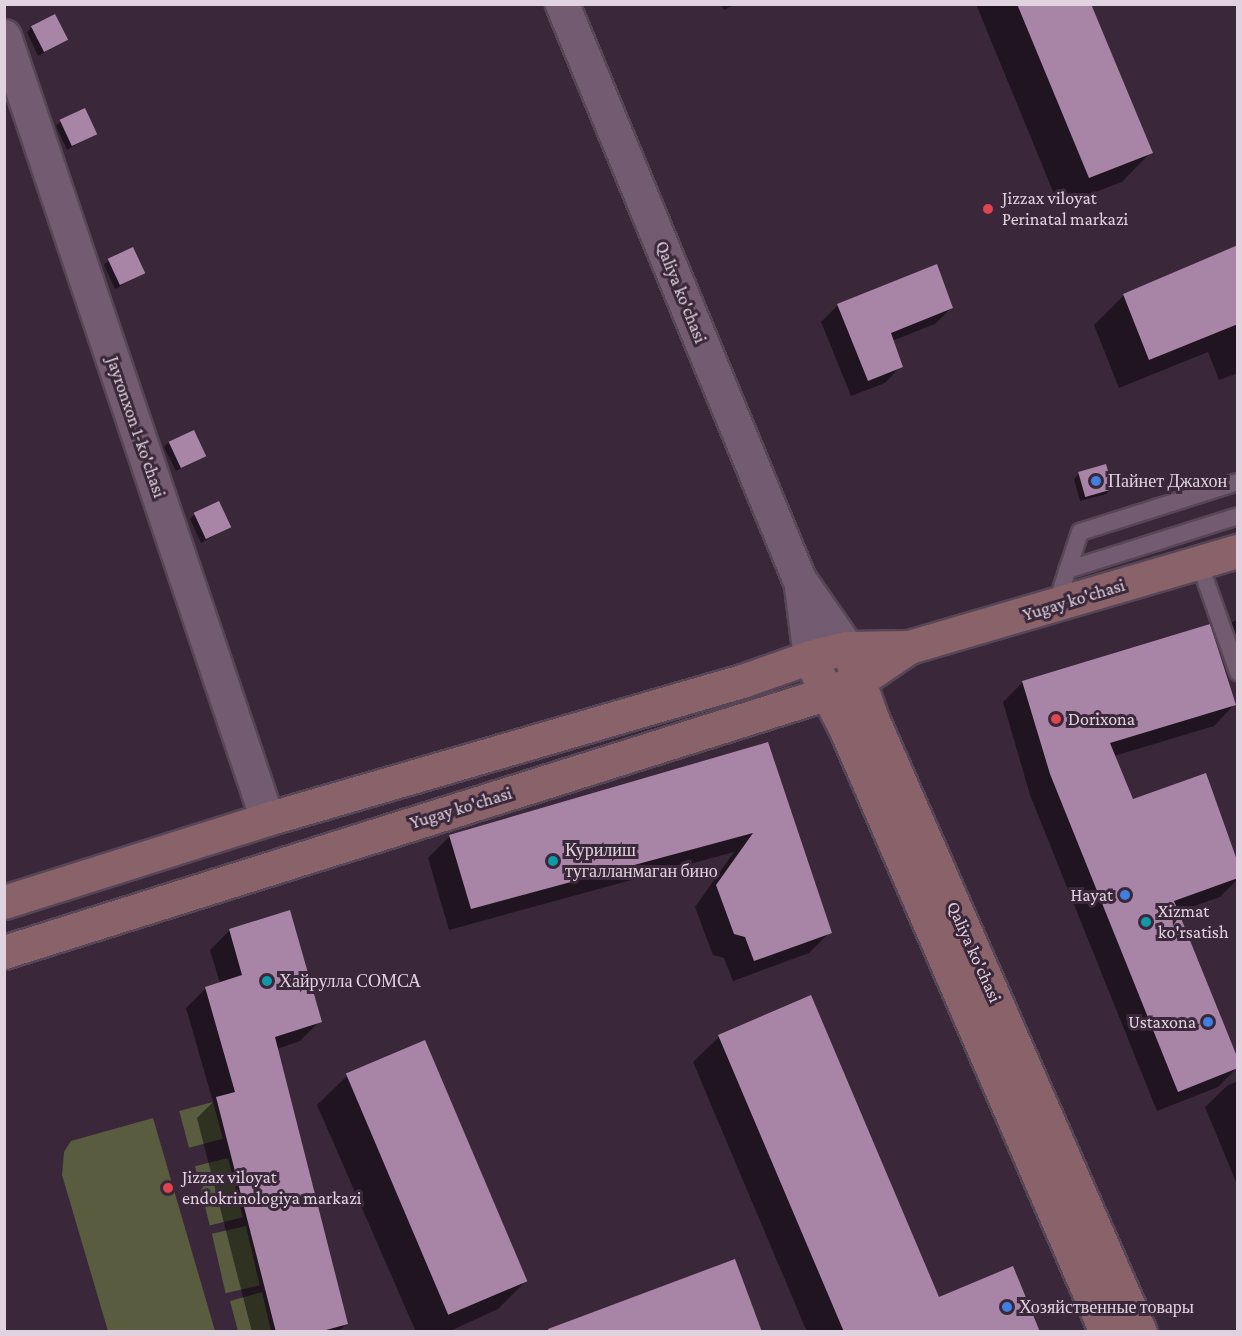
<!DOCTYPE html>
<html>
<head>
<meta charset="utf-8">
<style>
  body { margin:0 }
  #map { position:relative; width:1242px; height:1336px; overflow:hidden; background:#3b273a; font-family:"Crimson Pro",serif }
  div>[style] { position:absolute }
  .green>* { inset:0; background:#595c3f; transform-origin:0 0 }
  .shadow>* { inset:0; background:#0007 }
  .building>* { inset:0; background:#a885a6; transform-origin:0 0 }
  .roads { filter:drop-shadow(2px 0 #574656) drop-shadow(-2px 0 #574656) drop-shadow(0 2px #574656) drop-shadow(0 -2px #574656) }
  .service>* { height:16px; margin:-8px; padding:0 8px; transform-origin:8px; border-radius:8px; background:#735b71 }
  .minor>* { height:33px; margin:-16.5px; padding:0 16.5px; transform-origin:16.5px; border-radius:16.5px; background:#735b71 }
  .tertiary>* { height:33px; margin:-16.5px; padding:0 16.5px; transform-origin:16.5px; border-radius:16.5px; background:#735b71 }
  .secondary>* { height:33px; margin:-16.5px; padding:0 16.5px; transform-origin:16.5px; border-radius:16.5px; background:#8a626a }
  .dots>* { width:16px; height:16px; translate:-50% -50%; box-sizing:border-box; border:3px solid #3b273a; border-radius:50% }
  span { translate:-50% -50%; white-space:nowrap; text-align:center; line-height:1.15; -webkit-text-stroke:6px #3b273a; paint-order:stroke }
  .poi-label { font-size:18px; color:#e0d3df }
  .left { translate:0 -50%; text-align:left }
  .right { translate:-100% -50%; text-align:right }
  .street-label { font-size:18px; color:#e0d3df }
  .frame { position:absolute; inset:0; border:6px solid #e0d3df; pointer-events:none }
</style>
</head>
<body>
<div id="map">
  <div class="green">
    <i style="left:213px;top:1102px;width:38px;height:35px;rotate:75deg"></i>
    <i style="clip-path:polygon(153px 1118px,215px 1331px,108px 1331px,62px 1175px,64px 1152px,71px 1141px)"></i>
    <i style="left:228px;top:1158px;width:61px;height:34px;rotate:76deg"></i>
    <i style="left:246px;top:1226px;width:61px;height:35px;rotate:77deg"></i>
    <i style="clip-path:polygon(262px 1292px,271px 1331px,238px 1331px,230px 1301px)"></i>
  </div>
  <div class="shadow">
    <i style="clip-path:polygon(721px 4px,736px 4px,724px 10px)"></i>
    <i style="clip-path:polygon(976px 4px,1089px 4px,1151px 152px,1122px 182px,1059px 206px)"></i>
    <i style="clip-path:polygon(32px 27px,66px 40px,38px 56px,27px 32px)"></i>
    <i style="clip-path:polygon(61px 121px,95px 134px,67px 150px,56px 126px)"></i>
    <i style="clip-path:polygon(1238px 246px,1238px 373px,1219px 380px,1208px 352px,1119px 388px,1094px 325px,1124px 295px)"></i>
    <i style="clip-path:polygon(109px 260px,143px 273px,115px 289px,104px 265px)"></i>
    <i style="clip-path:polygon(838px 305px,951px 308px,935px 324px,892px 341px,901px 366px,885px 383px,851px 396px,821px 322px)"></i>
    <i style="clip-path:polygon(169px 442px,204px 455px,176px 471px,164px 447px)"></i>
    <i style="clip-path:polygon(1079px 474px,1111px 489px,1106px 494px,1080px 501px,1074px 479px)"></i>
    <i style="clip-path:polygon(195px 514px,229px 527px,201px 543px,190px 519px)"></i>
    <i style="clip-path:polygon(1238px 620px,1238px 675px,1231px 677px,1217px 637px,1232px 622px)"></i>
    <i style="clip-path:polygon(1023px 682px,1234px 705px,1214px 726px,1114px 756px,1132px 801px,1238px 867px,1238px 879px,1220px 897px,1177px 912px,1238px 1067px,1218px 1087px,1157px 1111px,1030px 795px,1003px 702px)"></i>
    <i style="clip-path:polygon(767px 744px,830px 932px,809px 953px,733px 981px,724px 958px,713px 955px,695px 907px,734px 852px,449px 930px,428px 858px,450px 836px)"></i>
    <i style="clip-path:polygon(230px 930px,320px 1021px,300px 1041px,277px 1049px,346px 1324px,338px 1332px,252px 1332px,197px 1118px,213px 1102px,186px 1008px,206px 988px,220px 983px,210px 950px)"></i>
    <i style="clip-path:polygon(719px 1037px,939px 1299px,1039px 1332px,807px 1332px,693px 1062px)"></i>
    <i style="clip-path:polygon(347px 1076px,527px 1280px,498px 1309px,448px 1332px,416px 1332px,317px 1105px)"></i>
    <i style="clip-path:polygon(1238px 1081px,1238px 1187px,1205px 1107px,1227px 1086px)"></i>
  </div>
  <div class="building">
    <i style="clip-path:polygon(1017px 4px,1091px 4px,1153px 153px,1089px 178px)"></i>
    <i style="left:55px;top:14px;width:29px;height:27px;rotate:63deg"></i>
    <i style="left:85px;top:108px;width:29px;height:28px;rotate:65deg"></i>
    <i style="clip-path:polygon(1238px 245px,1238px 324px,1149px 360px,1123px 294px)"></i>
    <i style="left:133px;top:247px;width:29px;height:28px;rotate:65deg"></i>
    <i style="clip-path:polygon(937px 264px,953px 308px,891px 333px,903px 367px,868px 381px,837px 304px)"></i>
    <i style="left:194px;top:430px;width:29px;height:28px;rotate:65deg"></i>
    <i style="left:1106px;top:464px;width:26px;height:29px;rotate:74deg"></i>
    <i style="left:219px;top:501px;width:29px;height:28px;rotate:65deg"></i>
    <i style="clip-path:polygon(1210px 624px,1236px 705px,1110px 743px,1133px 799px,1206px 773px,1238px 863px,1238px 878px,1174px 901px,1238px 1059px,1238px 1068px,1178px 1092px,1050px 774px,1022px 681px)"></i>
    <i style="clip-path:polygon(768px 742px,832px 933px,754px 961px,745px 937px,734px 934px,716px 885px,753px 833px,471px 909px,449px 835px)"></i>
    <i style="clip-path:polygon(290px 910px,322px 1022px,275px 1037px,348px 1324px,319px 1332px,276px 1332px,216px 1097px,235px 1092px,205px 987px,242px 975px,229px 929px)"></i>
    <i style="clip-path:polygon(811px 995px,939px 1297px,1013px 1266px,1040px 1332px,844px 1332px,718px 1035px)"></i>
    <i style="left:425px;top:1040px;width:262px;height:86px;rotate:67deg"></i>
    <i style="clip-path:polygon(735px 1259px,762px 1332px,549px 1332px,548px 1329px)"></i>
  </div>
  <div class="roads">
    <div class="service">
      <i style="left:1199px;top:562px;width:117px;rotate:70.5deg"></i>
      <i style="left:1067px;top:570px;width:179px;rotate:-17.5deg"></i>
      <i style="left:1056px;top:605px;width:77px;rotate:-71.8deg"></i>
      <i style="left:1080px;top:532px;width:166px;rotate:-17.6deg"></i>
    </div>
    <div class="minor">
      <i style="left:4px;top:36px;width:826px;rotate:71.43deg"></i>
    </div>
    <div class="tertiary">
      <i style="left:562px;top:4px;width:622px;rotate:67.6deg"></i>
      <i style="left:799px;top:579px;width:84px;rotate:55.2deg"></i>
      <i style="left:801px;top:586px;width:72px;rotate:82.8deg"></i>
    </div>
    <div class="secondary">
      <i style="left:852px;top:661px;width:58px;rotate:70.9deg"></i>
      <i style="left:871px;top:716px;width:672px;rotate:66.41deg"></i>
      <i style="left:817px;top:673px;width:64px;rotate:63deg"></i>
      <i style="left:846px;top:730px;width:656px;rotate:66.64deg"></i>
      <i style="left:4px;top:902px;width:276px;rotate:-17.5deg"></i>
      <i style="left:267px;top:819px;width:495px;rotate:-16.2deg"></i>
      <i style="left:742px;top:681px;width:72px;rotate:-19.4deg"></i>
      <i style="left:810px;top:657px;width:38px;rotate:-14deg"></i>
      <i style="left:847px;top:648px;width:62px;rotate:-0.9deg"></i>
      <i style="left:909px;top:647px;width:343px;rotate:-16.3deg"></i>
      <i style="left:4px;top:952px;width:861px;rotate:-17.45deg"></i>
      <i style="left:825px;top:694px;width:38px;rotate:-22deg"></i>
      <i style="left:860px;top:680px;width:59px;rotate:-34deg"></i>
    </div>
  </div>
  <div class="dots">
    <i style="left:988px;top:209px;background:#e0444e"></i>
    <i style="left:1096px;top:481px;background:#3f7fe0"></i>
    <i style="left:1056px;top:719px;background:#e0444e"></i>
    <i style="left:553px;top:861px;background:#0f9aa8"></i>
    <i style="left:1125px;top:895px;background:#3f7fe0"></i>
    <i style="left:1146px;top:922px;background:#0f9aa8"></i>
    <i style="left:267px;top:981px;background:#0f9aa8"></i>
    <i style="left:1208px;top:1022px;background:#3f7fe0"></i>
    <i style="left:168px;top:1188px;background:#e0444e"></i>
    <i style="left:1007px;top:1307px;background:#3f7fe0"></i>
  </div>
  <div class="poi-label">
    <span class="left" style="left:1002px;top:209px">Jizzax viloyat<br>Perinatal markazi</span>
    <span class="left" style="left:1108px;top:481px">Пайнет Джахон</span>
    <span class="left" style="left:1068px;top:719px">Dorixona</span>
    <span class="left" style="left:565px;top:861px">Курилиш<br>тугалланмаган бино</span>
    <span class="right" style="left:1113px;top:895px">Hayat</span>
    <span class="left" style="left:1158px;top:922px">Xizmat<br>ko'rsatish</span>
    <span class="left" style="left:279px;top:981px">Хайрулла СОМСА</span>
    <span class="right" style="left:1196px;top:1022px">Ustaxona</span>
    <span class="left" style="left:182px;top:1188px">Jizzax viloyat<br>endokrinologiya markazi</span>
    <span class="left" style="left:1019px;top:1307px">Хозяйственные товары</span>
  </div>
  <div class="street-label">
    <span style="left:681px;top:292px;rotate:68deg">Qaliya ko'chasi</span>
    <span style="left:136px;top:427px;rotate:71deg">Jayronxon 1-ko'chasi</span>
    <span style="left:1074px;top:600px;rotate:-17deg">Yugay ko'chasi</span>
    <span style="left:461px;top:808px;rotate:-17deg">Yugay ko'chasi</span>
    <span style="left:974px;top:952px;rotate:66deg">Qaliya ko'chasi</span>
  </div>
  <div class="frame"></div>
</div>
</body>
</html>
